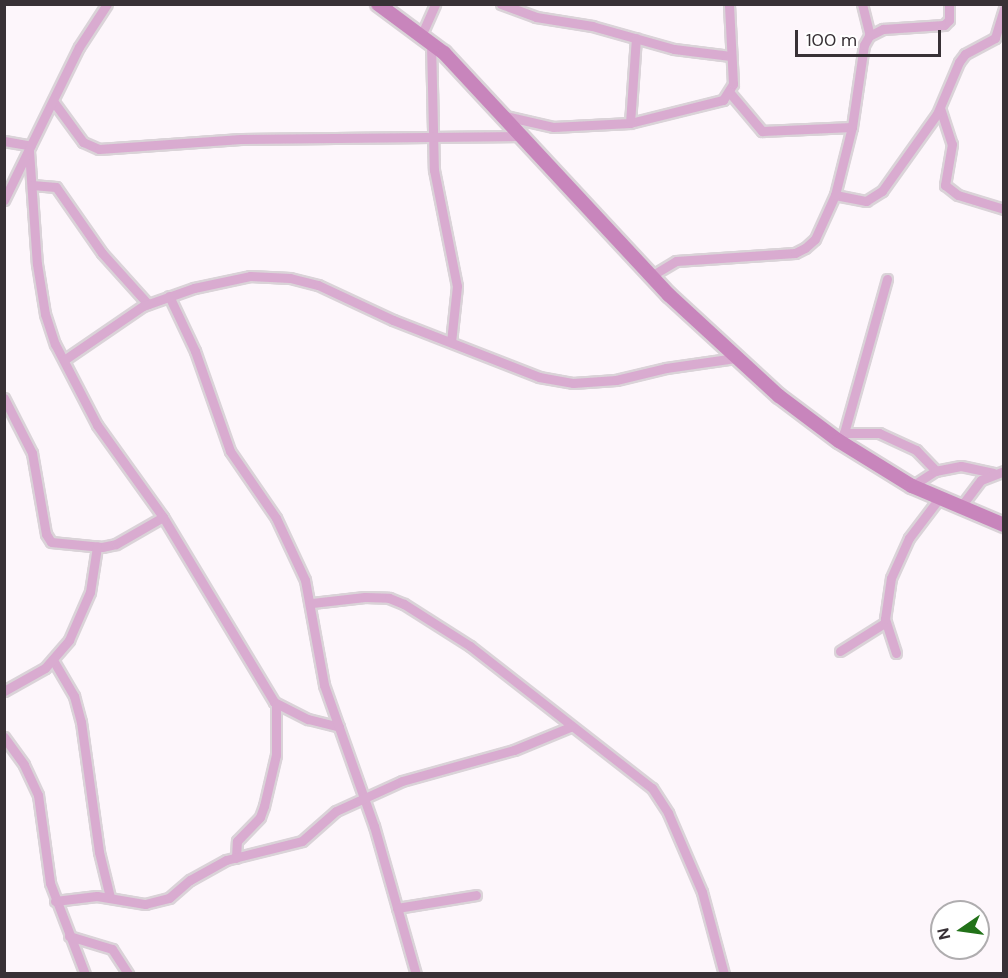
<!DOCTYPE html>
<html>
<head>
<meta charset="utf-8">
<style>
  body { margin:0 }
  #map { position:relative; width:1008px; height:978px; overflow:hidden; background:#fdf6fb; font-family:"DM Sans",sans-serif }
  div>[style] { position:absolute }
  .roads { filter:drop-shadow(2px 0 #dad3d8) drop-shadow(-2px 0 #dad3d8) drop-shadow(0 2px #dad3d8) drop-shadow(0 -2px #dad3d8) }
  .street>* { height:9px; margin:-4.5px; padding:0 4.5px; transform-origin:4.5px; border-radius:4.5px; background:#d9abd0 }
  .secondary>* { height:14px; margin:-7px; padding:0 7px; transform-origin:7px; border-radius:7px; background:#c885bc }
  span { translate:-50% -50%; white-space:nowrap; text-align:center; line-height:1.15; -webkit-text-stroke:6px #fff; paint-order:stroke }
  .frame { position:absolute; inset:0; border:6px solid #383136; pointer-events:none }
  .north { position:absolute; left:930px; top:900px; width:60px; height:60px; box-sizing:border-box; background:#fff; border:2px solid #afadaf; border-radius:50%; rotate:257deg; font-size:16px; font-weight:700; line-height:24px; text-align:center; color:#383136 }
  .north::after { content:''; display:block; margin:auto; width:21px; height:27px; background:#227219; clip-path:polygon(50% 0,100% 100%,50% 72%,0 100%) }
  .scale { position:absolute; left:795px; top:30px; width:146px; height:27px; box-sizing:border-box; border:3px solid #383136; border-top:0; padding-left:8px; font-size:18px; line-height:21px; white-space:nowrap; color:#383136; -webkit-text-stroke:4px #fff; paint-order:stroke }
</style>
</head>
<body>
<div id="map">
  <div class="roads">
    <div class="street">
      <i style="left:501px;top:4px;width:37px;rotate:20deg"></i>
      <i style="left:536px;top:17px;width:57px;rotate:9.1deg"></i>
      <i style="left:592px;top:26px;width:85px;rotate:15.7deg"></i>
      <i style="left:674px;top:49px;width:57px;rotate:7deg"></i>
      <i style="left:862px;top:4px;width:32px;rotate:76deg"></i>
      <i style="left:421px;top:36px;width:35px;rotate:-66deg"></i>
      <i style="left:431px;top:42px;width:128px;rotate:88.7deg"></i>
      <i style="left:434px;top:170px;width:118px;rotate:78.8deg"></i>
      <i style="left:457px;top:286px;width:56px;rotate:96.1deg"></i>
      <i style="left:730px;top:93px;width:50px;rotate:49.9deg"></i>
      <i style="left:762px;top:131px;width:90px;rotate:-2.5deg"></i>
      <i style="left:53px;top:101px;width:51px;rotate:53.8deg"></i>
      <i style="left:83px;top:142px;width:17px;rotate:24deg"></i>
      <i style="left:99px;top:149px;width:142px;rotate:-4deg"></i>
      <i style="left:241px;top:139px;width:282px;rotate:-0.6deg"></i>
      <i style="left:940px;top:108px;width:38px;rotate:72deg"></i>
      <i style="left:952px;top:144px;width:42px;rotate:99.7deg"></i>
      <i style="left:945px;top:185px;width:16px;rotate:38deg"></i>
      <i style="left:958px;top:195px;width:48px;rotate:16.9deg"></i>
      <i style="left:505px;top:116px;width:49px;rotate:12.9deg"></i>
      <i style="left:553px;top:127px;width:77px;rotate:-3deg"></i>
      <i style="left:630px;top:123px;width:96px;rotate:-13.9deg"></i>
      <i style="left:723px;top:100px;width:19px;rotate:-58deg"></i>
      <i style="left:733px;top:84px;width:80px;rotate:-92.9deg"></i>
      <i style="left:630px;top:123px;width:85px;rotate:-86deg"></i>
      <i style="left:4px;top:141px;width:27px;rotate:10deg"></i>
      <i style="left:29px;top:151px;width:113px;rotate:86deg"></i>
      <i style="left:37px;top:264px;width:51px;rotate:80.9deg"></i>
      <i style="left:45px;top:314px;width:32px;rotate:72deg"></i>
      <i style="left:55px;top:344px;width:91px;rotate:62.6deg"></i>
      <i style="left:97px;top:425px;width:113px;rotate:54.3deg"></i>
      <i style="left:163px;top:517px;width:216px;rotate:59deg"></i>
      <i style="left:274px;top:702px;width:38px;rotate:27deg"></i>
      <i style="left:308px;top:719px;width:32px;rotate:14deg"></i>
      <i style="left:32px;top:185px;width:24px;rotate:5deg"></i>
      <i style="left:56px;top:187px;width:80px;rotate:55.1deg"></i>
      <i style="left:102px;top:253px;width:69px;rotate:48deg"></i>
      <i style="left:835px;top:195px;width:32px;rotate:11deg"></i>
      <i style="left:866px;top:201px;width:19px;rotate:-32deg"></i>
      <i style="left:882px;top:191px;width:95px;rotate:-54.5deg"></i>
      <i style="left:937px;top:114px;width:56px;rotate:-67.1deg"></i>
      <i style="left:959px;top:62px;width:10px;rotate:-53deg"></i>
      <i style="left:965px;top:54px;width:34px;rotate:-28deg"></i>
      <i style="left:995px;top:38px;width:30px;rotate:-73deg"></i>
      <i style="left:4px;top:200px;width:170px;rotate:-63.9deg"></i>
      <i style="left:79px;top:47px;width:51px;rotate:-56.9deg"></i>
      <i style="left:651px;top:276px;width:29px;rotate:-31deg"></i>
      <i style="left:676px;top:261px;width:119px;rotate:-3.8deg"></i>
      <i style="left:795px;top:253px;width:11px;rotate:-27deg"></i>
      <i style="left:805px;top:248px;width:13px;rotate:-42deg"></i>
      <i style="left:815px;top:239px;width:48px;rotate:-65.6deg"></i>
      <i style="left:835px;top:195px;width:70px;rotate:-76deg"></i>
      <i style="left:852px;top:127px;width:83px;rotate:-81.7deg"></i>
      <i style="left:864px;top:45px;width:10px;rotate:-61deg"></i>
      <i style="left:869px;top:36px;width:16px;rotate:-27deg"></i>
      <i style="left:883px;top:29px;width:61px;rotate:-3.8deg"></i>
      <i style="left:944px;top:25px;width:7px;rotate:-45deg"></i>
      <i style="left:949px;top:20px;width:16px;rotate:-90deg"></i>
      <i style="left:169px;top:296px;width:61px;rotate:64.7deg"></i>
      <i style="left:195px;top:351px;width:106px;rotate:70.7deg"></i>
      <i style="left:230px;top:451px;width:81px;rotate:55.5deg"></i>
      <i style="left:276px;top:518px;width:68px;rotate:64.9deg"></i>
      <i style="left:305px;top:580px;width:107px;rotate:79.7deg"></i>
      <i style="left:324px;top:685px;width:150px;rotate:70.5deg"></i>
      <i style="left:374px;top:826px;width:154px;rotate:74.2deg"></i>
      <i style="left:64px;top:360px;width:96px;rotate:-34.4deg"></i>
      <i style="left:143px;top:306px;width:54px;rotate:-19.4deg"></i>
      <i style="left:194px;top:288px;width:57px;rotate:-12.1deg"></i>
      <i style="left:250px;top:276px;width:40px;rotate:2.9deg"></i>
      <i style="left:290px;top:278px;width:29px;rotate:14deg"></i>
      <i style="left:318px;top:285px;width:83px;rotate:25deg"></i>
      <i style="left:393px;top:320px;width:157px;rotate:21.3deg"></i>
      <i style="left:539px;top:377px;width:35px;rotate:10deg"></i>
      <i style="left:573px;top:383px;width:43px;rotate:-4deg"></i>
      <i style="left:616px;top:380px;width:51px;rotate:-13.5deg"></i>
      <i style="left:666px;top:368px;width:70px;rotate:-8.2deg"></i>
      <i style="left:4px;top:398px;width:62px;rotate:63deg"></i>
      <i style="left:32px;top:453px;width:82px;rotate:80.2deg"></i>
      <i style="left:46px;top:534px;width:9px;rotate:58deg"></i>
      <i style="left:51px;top:542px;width:51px;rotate:5.6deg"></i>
      <i style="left:102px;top:547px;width:14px;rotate:-12deg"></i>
      <i style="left:116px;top:544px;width:54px;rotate:-29.9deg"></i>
      <i style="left:844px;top:433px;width:160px;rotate:-74.4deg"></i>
      <i style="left:841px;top:438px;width:6px;rotate:-59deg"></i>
      <i style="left:844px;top:433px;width:35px"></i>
      <i style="left:879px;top:433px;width:41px;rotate:24.7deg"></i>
      <i style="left:916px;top:450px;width:29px;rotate:46deg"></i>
      <i style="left:912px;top:486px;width:27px;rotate:-33deg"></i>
      <i style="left:935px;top:471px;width:26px;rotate:-11deg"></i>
      <i style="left:961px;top:466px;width:33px;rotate:12deg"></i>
      <i style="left:962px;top:505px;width:31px;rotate:-53deg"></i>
      <i style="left:981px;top:480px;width:25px;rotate:-21deg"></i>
      <i style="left:312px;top:603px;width:53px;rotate:-6.5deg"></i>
      <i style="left:365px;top:597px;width:24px;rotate:2deg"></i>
      <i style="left:389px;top:598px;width:16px;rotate:22deg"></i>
      <i style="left:404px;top:604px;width:78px;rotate:32.5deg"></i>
      <i style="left:470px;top:646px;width:231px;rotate:38deg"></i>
      <i style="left:652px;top:788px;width:30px;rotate:57deg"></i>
      <i style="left:668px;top:813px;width:86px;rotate:66.7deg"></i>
      <i style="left:702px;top:892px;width:85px;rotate:75deg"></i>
      <i style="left:840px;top:651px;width:54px;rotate:-32.2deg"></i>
      <i style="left:896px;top:653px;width:36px;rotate:-108deg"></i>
      <i style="left:885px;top:619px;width:41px;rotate:-81.7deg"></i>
      <i style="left:891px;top:578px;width:44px;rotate:-65.8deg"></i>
      <i style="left:909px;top:538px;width:53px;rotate:-52.7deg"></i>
      <i style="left:53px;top:660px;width:42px;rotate:59.7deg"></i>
      <i style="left:74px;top:696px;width:27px;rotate:75deg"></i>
      <i style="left:81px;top:722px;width:131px;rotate:82.1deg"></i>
      <i style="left:99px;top:852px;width:46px;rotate:76.3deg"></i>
      <i style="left:4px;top:691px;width:47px;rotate:-29.3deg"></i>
      <i style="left:45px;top:668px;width:37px;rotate:-49deg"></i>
      <i style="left:69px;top:640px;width:52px;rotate:-66.4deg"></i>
      <i style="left:90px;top:592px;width:46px;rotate:-81.2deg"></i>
      <i style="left:4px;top:737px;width:34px;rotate:54deg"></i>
      <i style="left:24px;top:765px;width:33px;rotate:65deg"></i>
      <i style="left:38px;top:795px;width:89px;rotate:82.2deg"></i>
      <i style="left:50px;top:883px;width:97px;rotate:69deg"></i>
      <i style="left:236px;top:858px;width:17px;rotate:-87deg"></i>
      <i style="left:237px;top:841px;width:33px;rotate:-46deg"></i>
      <i style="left:260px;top:817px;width:12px;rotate:-70deg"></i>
      <i style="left:264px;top:806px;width:52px;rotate:-76.8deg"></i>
      <i style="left:276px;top:755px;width:51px;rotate:-90deg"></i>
      <i style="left:55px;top:901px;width:42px;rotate:-6.8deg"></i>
      <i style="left:97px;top:896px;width:49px;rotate:9.5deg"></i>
      <i style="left:145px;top:904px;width:25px;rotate:-14deg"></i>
      <i style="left:169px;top:898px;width:28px;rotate:-41deg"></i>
      <i style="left:190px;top:880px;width:41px;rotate:-29.1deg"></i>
      <i style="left:226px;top:860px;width:78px;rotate:-14deg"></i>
      <i style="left:302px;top:841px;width:45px;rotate:-41.4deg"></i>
      <i style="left:336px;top:811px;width:72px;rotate:-24.4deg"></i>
      <i style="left:402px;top:781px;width:116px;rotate:-15.5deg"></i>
      <i style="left:514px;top:750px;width:61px;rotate:-22.3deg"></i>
      <i style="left:397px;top:908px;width:80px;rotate:-9.3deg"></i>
      <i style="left:69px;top:936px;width:45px;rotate:16.8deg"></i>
      <i style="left:112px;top:949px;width:30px;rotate:57deg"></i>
    </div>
    <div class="secondary">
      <i style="left:378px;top:4px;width:82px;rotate:36.6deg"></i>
      <i style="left:444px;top:53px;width:330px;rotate:47.1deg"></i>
      <i style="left:669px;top:295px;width:149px;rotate:42.6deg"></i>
      <i style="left:779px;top:396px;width:75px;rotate:36.9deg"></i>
      <i style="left:839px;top:441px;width:86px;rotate:31.7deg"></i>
      <i style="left:912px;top:486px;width:100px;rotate:23deg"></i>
    </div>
  </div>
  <div class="frame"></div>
  <div class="north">N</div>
  <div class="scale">100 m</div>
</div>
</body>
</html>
